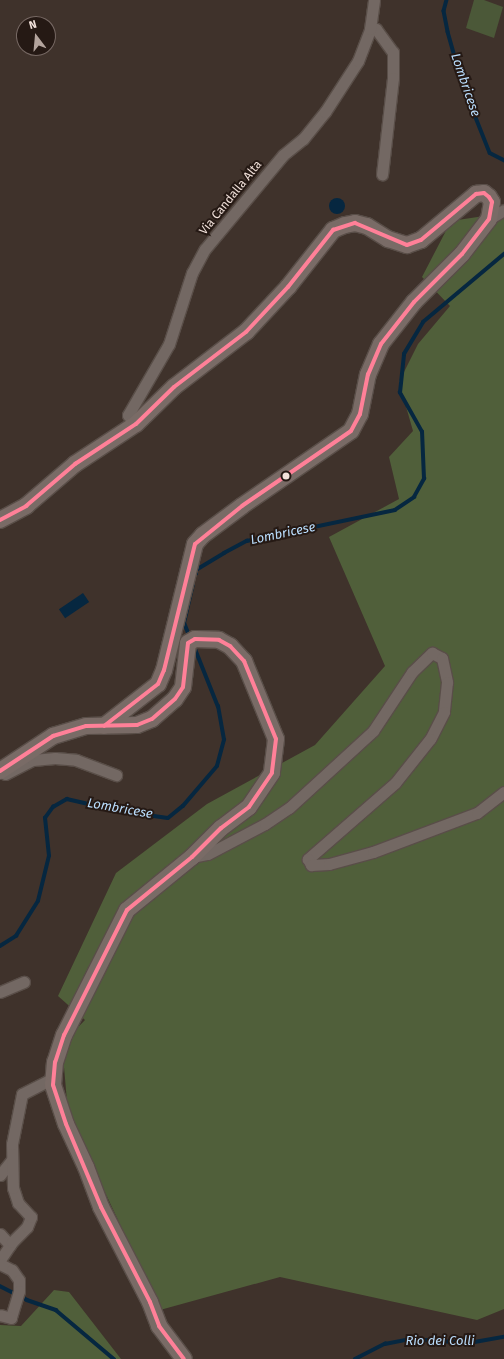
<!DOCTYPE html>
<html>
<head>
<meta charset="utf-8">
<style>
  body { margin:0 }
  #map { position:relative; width:504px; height:1359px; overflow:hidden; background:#3f322b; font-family:"Fira Sans",sans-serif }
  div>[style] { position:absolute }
  .green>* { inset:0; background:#4b5838 }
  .forest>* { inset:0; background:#505f3a }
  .water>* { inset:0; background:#062740; transform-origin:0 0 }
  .round { border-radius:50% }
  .stream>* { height:3.5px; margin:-1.75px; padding:0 1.75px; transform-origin:1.75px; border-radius:1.75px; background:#062740 }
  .roads { filter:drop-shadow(1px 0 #594e48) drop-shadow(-1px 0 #594e48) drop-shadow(0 1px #594e48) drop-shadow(0 -1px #594e48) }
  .street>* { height:11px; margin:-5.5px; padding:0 5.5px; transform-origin:5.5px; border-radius:5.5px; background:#736863 }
  .secondary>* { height:16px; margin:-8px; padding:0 8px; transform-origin:8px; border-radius:8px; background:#796b66 }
  .bus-1>* { height:4px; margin:-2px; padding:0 2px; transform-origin:2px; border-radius:2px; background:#ff8098 }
  .dots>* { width:11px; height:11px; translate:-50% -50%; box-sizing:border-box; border:2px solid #251914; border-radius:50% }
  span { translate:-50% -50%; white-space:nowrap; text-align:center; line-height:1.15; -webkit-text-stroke:4px #251914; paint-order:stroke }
  .street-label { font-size:12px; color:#f2e2db }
  .water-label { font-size:13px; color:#badefe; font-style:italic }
  .north { position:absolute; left:16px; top:16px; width:40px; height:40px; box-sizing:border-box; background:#251914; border:1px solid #776964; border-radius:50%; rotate:344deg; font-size:11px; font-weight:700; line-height:16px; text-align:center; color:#f2e2db }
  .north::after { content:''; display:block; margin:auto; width:14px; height:18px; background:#b3a49d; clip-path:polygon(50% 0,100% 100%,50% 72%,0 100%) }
</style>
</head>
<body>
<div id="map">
  <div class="green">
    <i style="clip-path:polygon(474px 0,484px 0,503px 7px,494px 38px,466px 28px)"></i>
  </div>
  <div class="forest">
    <i style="clip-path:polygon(504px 213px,504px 1309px,477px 1320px,280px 1277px,160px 1310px,68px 1113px,62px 1044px,85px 1020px,58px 996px,116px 873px,207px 804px,315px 745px,385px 666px,329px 537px,399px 499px,389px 457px,413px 431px,399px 382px,418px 344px,450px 306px,422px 277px,451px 221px)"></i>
    <i style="clip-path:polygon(54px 1290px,69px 1292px,121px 1359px,0 1359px,0 1325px,21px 1326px)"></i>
  </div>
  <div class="water">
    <i class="round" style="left:329px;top:198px;width:16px;height:16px"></i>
    <i style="left:83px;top:593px;width:11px;height:29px;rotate:56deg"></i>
  </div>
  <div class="stream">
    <i style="left:447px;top:0;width:11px;rotate:105deg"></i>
    <i style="left:444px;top:11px;width:21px;rotate:79deg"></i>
    <i style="left:448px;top:32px;width:55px;rotate:74.2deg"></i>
    <i style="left:463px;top:85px;width:73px;rotate:68.3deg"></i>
    <i style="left:490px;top:153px;width:16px;rotate:27deg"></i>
    <i style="left:196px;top:574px;width:4px;rotate:-90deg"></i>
    <i style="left:196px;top:570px;width:33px;rotate:-31deg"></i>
    <i style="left:224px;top:553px;width:26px;rotate:-28deg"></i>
    <i style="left:247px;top:541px;width:151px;rotate:-11.8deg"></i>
    <i style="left:395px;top:510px;width:23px;rotate:-34deg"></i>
    <i style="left:414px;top:497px;width:21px;rotate:-61deg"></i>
    <i style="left:424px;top:479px;width:47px;rotate:-92.4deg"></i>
    <i style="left:422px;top:432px;width:45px;rotate:-119.4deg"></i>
    <i style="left:400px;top:393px;width:39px;rotate:-84deg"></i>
    <i style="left:404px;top:354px;width:37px;rotate:-59deg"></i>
    <i style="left:423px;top:322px;width:106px;rotate:-40deg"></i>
    <i style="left:190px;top:638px;width:16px;rotate:-112deg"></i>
    <i style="left:184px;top:623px;width:40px;rotate:-77deg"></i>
    <i style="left:0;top:946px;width:19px;rotate:-32deg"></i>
    <i style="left:16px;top:936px;width:41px;rotate:-57.8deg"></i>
    <i style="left:38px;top:901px;width:46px;rotate:-76.3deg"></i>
    <i style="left:49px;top:856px;width:38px;rotate:-96deg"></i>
    <i style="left:45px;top:818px;width:14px;rotate:-54deg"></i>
    <i style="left:53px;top:807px;width:16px;rotate:-30deg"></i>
    <i style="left:67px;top:799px;width:53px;rotate:13deg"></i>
    <i style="left:119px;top:811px;width:49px;rotate:8.1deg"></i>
    <i style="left:168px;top:818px;width:19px;rotate:-39deg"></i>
    <i style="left:183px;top:806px;width:52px;rotate:-49.6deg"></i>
    <i style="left:217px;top:766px;width:27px;rotate:-75deg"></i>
    <i style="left:224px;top:740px;width:34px;rotate:-100deg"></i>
    <i style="left:218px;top:707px;width:65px;rotate:-111.8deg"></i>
    <i style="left:0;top:1286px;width:30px;rotate:27deg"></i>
    <i style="left:27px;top:1300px;width:31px;rotate:19deg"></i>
    <i style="left:56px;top:1310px;width:76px;rotate:40.2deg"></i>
    <i style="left:355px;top:1359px;width:34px;rotate:-27deg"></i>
    <i style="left:385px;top:1344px;width:25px;rotate:-11deg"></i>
    <i style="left:410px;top:1339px;width:59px;rotate:3.9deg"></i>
    <i style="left:469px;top:1343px;width:36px;rotate:-10deg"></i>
  </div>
  <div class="roads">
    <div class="street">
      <i style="left:370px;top:29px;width:6px"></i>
      <i style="left:376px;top:29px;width:29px;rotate:54deg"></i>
      <i style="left:393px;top:52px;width:26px;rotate:90deg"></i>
      <i style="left:393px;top:78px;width:97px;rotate:96.5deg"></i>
      <i style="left:489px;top:219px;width:17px;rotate:-31deg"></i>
      <i style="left:136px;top:424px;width:12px;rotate:-132deg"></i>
      <i style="left:128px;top:415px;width:82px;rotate:-60deg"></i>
      <i style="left:169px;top:344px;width:75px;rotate:-72.1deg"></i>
      <i style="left:192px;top:273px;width:27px;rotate:-62deg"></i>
      <i style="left:205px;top:249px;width:122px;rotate:-50.3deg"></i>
      <i style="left:283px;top:155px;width:26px;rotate:-39deg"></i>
      <i style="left:303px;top:139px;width:35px;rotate:-51deg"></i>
      <i style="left:325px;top:112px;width:61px;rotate:-57.1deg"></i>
      <i style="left:358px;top:61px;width:34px;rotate:-69deg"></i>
      <i style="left:370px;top:29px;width:29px;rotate:-82deg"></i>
      <i style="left:5px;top:774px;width:31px;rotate:-27deg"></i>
      <i style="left:33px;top:760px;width:22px;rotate:-5deg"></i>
      <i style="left:55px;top:758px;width:21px;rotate:5deg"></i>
      <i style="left:76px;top:760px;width:43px;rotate:20.6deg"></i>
      <i style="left:192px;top:857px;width:16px;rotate:-11deg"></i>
      <i style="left:208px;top:854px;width:64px;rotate:-27.8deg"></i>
      <i style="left:265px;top:824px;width:29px;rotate:-34deg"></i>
      <i style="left:289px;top:808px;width:114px;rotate:-42.5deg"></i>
      <i style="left:373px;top:731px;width:71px;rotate:-56.5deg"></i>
      <i style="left:412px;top:672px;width:28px;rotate:-44deg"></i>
      <i style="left:432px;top:653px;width:11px;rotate:27deg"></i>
      <i style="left:442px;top:658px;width:25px;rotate:78deg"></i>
      <i style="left:447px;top:682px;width:30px;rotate:96deg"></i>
      <i style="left:444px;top:712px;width:30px;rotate:117deg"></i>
      <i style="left:430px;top:739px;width:56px;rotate:128.5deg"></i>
      <i style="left:395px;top:783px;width:116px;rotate:138.9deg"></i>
      <i style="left:308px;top:859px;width:7px;rotate:63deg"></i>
      <i style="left:311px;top:865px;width:18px;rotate:-3deg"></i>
      <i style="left:329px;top:864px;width:46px;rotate:-15.3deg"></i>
      <i style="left:373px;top:852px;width:111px;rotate:-20.6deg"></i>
      <i style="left:477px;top:813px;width:34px;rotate:-38deg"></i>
      <i style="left:0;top:992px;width:26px;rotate:-23deg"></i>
      <i style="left:0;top:1175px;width:18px;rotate:-52deg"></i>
      <i style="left:0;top:1234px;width:15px;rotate:48deg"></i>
      <i style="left:0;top:1260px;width:22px;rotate:-56deg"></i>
      <i style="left:12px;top:1242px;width:21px;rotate:-45deg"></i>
      <i style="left:27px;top:1227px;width:11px;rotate:-68deg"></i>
      <i style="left:31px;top:1217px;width:19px;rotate:-133deg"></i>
      <i style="left:18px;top:1203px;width:16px;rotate:-108deg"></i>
      <i style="left:13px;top:1188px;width:44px;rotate:-91.3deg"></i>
      <i style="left:12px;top:1144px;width:51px;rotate:-78.7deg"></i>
      <i style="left:22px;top:1094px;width:35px;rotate:-27deg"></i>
      <i style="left:0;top:1264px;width:13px;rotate:27deg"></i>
      <i style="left:12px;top:1270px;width:12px;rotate:55deg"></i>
      <i style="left:19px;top:1280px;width:11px;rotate:90deg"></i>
      <i style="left:19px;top:1291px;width:28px;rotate:107deg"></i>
      <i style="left:11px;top:1318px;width:11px;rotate:-165deg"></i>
    </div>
    <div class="secondary">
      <i style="left:0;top:520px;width:30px;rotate:-28deg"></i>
      <i style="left:26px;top:506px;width:65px;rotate:-40.6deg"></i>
      <i style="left:75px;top:464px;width:73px;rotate:-33.3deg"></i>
      <i style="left:136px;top:424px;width:53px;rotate:-44.2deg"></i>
      <i style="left:174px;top:387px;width:91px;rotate:-37.4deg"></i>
      <i style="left:246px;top:332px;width:62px;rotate:-47deg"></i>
      <i style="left:288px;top:287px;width:73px;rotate:-51.7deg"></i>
      <i style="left:333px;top:230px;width:13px;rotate:-23deg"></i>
      <i style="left:345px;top:225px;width:10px;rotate:-11deg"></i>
      <i style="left:355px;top:223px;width:12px;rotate:14deg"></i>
      <i style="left:367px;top:226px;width:25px;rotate:32deg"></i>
      <i style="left:388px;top:239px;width:20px;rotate:18deg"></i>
      <i style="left:407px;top:245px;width:15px;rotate:-20deg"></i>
      <i style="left:421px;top:240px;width:72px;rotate:-39.9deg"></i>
      <i style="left:476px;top:194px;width:8px;rotate:-7deg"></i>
      <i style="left:484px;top:193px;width:6px;rotate:39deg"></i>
      <i style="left:489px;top:197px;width:6px;rotate:59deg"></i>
      <i style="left:492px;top:202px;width:17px;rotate:100deg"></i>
      <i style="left:489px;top:219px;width:44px;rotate:127.6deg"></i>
      <i style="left:462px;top:254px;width:68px;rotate:135deg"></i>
      <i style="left:414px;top:302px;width:53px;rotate:128.2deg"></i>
      <i style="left:381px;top:344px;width:33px;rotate:113deg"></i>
      <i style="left:368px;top:374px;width:41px;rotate:101.3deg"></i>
      <i style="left:360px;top:414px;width:19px;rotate:118deg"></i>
      <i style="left:351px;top:431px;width:132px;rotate:145.5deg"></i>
      <i style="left:242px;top:506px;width:49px;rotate:143.4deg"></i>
      <i style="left:203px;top:535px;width:12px;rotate:132deg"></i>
      <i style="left:195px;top:544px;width:130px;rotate:103.8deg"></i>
      <i style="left:164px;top:670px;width:15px;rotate:113deg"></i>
      <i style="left:158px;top:684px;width:68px;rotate:142.1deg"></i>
      <i style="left:0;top:771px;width:64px;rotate:-33.4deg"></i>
      <i style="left:53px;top:736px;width:34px;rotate:-17deg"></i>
      <i style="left:86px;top:726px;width:51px;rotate:-1.1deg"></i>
      <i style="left:137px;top:725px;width:16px;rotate:-22deg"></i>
      <i style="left:152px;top:719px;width:30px;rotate:-41deg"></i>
      <i style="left:175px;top:699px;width:14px;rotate:-56deg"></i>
      <i style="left:183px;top:687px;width:44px;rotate:-83.5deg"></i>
      <i style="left:188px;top:643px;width:8px;rotate:-30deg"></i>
      <i style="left:195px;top:639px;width:24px;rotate:2deg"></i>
      <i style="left:219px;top:640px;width:13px;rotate:29deg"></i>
      <i style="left:230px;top:646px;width:21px;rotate:47deg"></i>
      <i style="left:244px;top:661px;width:84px;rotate:67.7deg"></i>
      <i style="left:276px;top:739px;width:34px;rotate:97deg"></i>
      <i style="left:272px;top:773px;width:41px;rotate:124.1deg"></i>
      <i style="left:249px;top:807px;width:35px;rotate:143deg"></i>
      <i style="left:221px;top:828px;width:41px;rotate:135deg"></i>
      <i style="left:192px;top:857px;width:84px;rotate:140.8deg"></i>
      <i style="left:127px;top:910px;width:140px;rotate:116.7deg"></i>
      <i style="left:64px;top:1035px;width:28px;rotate:108deg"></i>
      <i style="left:55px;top:1062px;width:23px;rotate:95deg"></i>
      <i style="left:53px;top:1085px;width:41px;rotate:71.6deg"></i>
      <i style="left:66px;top:1124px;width:47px;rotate:65.1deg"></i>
      <i style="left:86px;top:1167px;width:43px;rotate:69.4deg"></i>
      <i style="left:101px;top:1207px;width:107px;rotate:62.7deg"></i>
      <i style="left:150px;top:1302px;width:26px;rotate:69deg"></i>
      <i style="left:159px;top:1326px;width:41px;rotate:52.9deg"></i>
    </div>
  </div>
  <div class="bus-1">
    <i style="left:0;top:520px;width:30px;rotate:-28deg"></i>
    <i style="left:26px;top:506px;width:65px;rotate:-40.6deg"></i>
    <i style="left:75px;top:464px;width:73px;rotate:-33.3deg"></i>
    <i style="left:136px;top:424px;width:53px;rotate:-44.2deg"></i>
    <i style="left:174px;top:387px;width:91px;rotate:-37.4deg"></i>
    <i style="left:246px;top:332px;width:62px;rotate:-47deg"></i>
    <i style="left:288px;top:287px;width:73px;rotate:-51.7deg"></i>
    <i style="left:333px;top:230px;width:23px;rotate:-18deg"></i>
    <i style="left:355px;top:223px;width:56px;rotate:22.9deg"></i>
    <i style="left:407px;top:245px;width:15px;rotate:-20deg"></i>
    <i style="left:421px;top:240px;width:72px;rotate:-39.9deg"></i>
    <i style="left:476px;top:194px;width:8px;rotate:-7deg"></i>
    <i style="left:484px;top:193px;width:6px;rotate:39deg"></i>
    <i style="left:489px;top:197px;width:6px;rotate:59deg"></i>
    <i style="left:492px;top:202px;width:17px;rotate:100deg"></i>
    <i style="left:489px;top:219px;width:44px;rotate:127.6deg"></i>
    <i style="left:462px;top:254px;width:68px;rotate:135deg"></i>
    <i style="left:414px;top:302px;width:53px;rotate:128.2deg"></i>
    <i style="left:381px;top:344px;width:33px;rotate:113deg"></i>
    <i style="left:368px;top:374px;width:41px;rotate:101.3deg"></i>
    <i style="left:360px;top:414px;width:19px;rotate:118deg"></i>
    <i style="left:351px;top:431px;width:132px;rotate:145.5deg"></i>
    <i style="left:242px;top:506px;width:60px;rotate:141deg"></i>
    <i style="left:195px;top:544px;width:130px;rotate:103.8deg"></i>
    <i style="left:164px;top:670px;width:15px;rotate:113deg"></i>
    <i style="left:158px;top:684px;width:68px;rotate:142.1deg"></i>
    <i style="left:0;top:771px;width:64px;rotate:-33.4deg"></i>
    <i style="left:53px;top:736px;width:34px;rotate:-17deg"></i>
    <i style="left:86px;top:726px;width:51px;rotate:-1.1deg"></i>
    <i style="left:137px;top:725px;width:16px;rotate:-22deg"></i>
    <i style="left:152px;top:719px;width:30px;rotate:-41deg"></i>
    <i style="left:175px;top:699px;width:14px;rotate:-56deg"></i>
    <i style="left:183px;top:687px;width:44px;rotate:-83.5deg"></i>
    <i style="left:188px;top:643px;width:8px;rotate:-30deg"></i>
    <i style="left:195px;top:639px;width:24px;rotate:2deg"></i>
    <i style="left:219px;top:640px;width:13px;rotate:29deg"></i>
    <i style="left:230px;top:646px;width:21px;rotate:47deg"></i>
    <i style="left:244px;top:661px;width:84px;rotate:67.7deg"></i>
    <i style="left:276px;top:739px;width:34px;rotate:97deg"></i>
    <i style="left:272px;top:773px;width:41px;rotate:124.1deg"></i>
    <i style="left:249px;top:807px;width:35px;rotate:143deg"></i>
    <i style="left:221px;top:828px;width:41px;rotate:135deg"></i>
    <i style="left:192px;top:857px;width:84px;rotate:140.8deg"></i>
    <i style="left:127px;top:910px;width:140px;rotate:116.7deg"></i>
    <i style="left:64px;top:1035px;width:28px;rotate:108deg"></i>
    <i style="left:55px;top:1062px;width:23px;rotate:95deg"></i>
    <i style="left:53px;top:1085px;width:41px;rotate:71.6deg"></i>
    <i style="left:66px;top:1124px;width:90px;rotate:67.1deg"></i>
    <i style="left:101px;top:1207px;width:107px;rotate:62.7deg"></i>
    <i style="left:150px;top:1302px;width:26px;rotate:69deg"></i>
    <i style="left:159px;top:1326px;width:41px;rotate:52.9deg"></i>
  </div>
  <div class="dots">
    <i style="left:286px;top:476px;background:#f2e2db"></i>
  </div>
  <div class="street-label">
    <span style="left:231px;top:198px;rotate:-51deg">Via Candalla Alta</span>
  </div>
  <div class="water-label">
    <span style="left:465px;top:85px;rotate:71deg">Lombricese</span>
    <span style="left:283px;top:534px;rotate:-12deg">Lombricese</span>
    <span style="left:120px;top:809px;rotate:10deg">Lombricese</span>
    <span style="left:440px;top:1341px">Rio dei Colli</span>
  </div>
  <div class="north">N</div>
</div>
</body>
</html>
